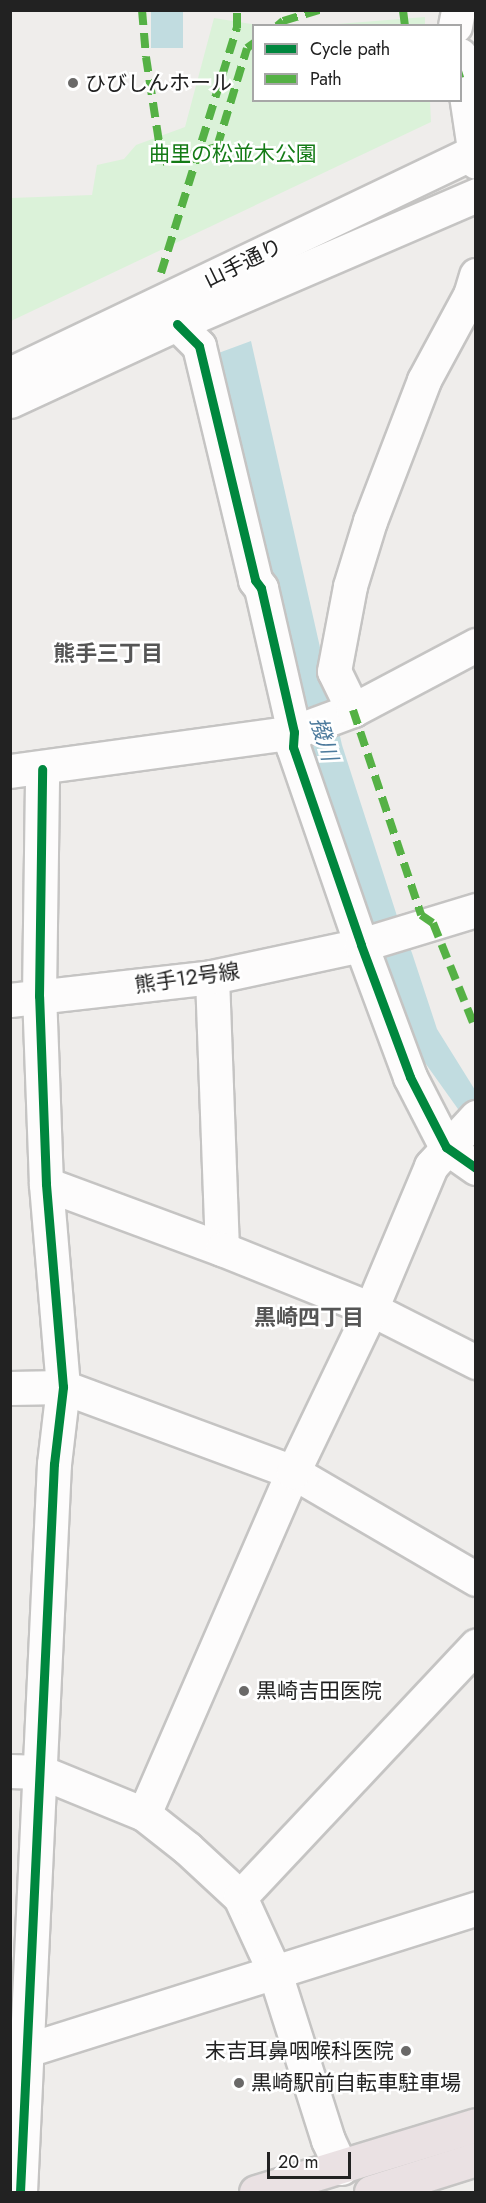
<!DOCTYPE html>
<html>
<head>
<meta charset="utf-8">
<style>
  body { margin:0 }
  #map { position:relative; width:486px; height:2203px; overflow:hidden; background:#efedeb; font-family:Jost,"Noto Sans JP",sans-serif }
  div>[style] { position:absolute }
  .park>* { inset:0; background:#dbf2d9 }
  .water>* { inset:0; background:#c1dce0; transform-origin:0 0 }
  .roads { filter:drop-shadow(2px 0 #c5c4c3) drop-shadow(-2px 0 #c5c4c3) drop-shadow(0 2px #c5c4c3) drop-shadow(0 -2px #c5c4c3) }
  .minor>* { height:33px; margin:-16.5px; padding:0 16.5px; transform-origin:16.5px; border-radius:16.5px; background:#fdfcfc }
  .highway>* { height:33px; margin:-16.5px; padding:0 16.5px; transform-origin:16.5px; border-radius:16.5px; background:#eae1e3 }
  .quiet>* { height:8px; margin-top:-4px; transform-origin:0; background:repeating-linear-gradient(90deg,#55b145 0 15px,transparent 0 23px) }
  .cycleway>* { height:9px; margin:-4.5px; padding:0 4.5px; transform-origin:4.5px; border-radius:4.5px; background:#00873e }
  .dots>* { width:16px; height:16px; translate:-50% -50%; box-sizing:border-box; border:3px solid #fff; border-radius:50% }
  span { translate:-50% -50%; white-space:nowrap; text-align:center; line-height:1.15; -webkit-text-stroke:5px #fff; paint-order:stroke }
  .poi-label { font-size:21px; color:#222 }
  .left { translate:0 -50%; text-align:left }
  .right { translate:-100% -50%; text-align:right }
  .park-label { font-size:21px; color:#147b16 }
  .street-label { font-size:21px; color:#222 }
  .neighbourhood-label { font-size:22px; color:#555; font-weight:700 }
  .water-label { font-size:22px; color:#4c7a9c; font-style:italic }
  .frame { position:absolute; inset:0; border:12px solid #222; pointer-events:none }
  .legend { position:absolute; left:252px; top:24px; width:210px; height:78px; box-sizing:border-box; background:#fff; border:2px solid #a7a7a7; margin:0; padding:8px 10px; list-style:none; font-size:18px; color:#222 }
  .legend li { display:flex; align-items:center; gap:12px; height:30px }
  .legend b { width:30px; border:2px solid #a7a7a7 }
  .scale { position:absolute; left:267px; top:2152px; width:84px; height:27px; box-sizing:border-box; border:3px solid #222; border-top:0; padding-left:8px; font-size:18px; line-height:21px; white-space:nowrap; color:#222; -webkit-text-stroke:4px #fff; paint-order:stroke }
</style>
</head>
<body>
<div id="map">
  <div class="park">
    <i style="clip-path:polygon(425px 17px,425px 25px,325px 25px)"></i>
    <i style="clip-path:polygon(214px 18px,257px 25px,254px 26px,254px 100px,430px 101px,431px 122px,11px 321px,11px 198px,92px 195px,97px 165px,124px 159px,136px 145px,185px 127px)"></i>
  </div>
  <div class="water">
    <i style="left:151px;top:11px;width:32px;height:37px"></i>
    <i style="clip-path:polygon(251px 341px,342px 745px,397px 916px,412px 953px,437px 1029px,475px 1090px,475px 1128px,463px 1116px,418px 1053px,307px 756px,213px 355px)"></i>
  </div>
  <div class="roads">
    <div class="minor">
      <i style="left:455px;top:26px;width:16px;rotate:-79deg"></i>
      <i style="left:460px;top:55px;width:108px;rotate:81.5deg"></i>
      <i style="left:177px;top:324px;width:31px;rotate:45deg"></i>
      <i style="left:199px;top:346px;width:241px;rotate:76.5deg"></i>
      <i style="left:255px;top:580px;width:10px;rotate:53deg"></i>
      <i style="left:261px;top:588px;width:148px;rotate:77.1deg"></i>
      <i style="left:294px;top:732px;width:15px;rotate:94deg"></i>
      <i style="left:293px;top:747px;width:209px;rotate:71deg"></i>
      <i style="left:361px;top:945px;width:141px;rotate:69.6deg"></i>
      <i style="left:410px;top:1077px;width:79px;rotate:62.8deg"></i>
      <i style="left:446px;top:1147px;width:37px;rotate:35deg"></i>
      <i style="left:10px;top:374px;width:517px;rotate:-25.57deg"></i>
      <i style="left:10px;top:401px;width:184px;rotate:-24.8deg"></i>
      <i style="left:177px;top:324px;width:326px;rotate:-23.3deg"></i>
      <i style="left:353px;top:710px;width:43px;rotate:-116deg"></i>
      <i style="left:334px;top:671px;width:86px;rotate:-79.3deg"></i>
      <i style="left:350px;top:586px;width:68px;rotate:-72.9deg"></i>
      <i style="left:370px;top:521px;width:151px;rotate:-69deg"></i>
      <i style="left:424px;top:380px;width:97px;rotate:-61.6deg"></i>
      <i style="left:470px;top:295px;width:21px;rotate:-73deg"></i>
      <i style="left:10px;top:771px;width:287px;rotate:-7.8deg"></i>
      <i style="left:294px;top:732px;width:63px;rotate:-20.4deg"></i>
      <i style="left:353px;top:710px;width:139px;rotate:-27.9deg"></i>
      <i style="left:212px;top:977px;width:272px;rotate:87.9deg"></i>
      <i style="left:10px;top:1000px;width:203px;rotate:-6.5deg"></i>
      <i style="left:212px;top:977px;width:152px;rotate:-12.1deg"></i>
      <i style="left:361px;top:945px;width:120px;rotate:-16.9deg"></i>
      <i style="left:46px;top:1184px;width:188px;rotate:20.3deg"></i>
      <i style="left:222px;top:1249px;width:161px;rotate:21.9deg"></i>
      <i style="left:371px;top:1309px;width:118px;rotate:26.8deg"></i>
      <i style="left:10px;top:1388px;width:53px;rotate:-1.1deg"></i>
      <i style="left:63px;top:1387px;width:245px;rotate:20.3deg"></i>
      <i style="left:293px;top:1472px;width:212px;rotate:30.3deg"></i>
      <i style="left:10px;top:1771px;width:31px;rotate:2deg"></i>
      <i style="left:41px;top:1772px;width:111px;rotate:22.2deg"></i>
      <i style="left:144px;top:1814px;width:55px;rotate:38.3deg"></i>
      <i style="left:187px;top:1848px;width:72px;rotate:42.8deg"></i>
      <i style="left:240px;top:1897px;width:84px;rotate:65.3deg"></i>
      <i style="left:275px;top:1973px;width:175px;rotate:72.4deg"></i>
      <i style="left:328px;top:2140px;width:31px;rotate:65deg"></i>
      <i style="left:144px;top:1814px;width:373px;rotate:-66.5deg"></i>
      <i style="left:293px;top:1472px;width:181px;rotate:-64.4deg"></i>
      <i style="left:371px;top:1309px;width:155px;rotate:-67.2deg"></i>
      <i style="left:431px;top:1166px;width:67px;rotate:-47.4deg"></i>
      <i style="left:240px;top:1897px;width:345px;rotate:-46.8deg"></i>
      <i style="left:27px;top:2050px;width:471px;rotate:-17.5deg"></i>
      <i style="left:20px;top:2192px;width:729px;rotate:-87.33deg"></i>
      <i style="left:54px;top:1464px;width:78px;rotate:-83.3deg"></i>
      <i style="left:63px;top:1387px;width:204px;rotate:-94.8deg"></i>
      <i style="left:46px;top:1184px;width:188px;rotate:-92.1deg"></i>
      <i style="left:39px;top:996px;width:227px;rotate:-89.2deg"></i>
    </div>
    <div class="highway">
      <i style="left:256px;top:2192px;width:230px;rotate:-16.9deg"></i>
      <i style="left:371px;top:2192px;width:110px;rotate:-17.4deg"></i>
    </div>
  </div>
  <div class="quiet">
    <i style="left:142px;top:10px;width:47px;rotate:85.1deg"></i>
    <i style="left:146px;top:57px;width:106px;rotate:81.3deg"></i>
    <i style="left:162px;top:162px;width:57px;rotate:-15.3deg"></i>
    <i style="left:217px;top:147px;width:103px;rotate:-73.1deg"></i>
    <i style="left:247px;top:48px;width:9px;rotate:-36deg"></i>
    <i style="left:403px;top:10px;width:16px;rotate:83deg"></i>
    <i style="left:277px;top:26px;width:8px;rotate:-40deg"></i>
    <i style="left:283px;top:21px;width:38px;rotate:-17deg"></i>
    <i style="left:460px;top:74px;width:3px;rotate:-18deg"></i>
    <i style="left:161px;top:273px;width:257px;rotate:-72.8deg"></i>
    <i style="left:237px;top:28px;width:18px;rotate:-90deg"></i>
    <i style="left:353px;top:710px;width:216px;rotate:71.6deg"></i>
    <i style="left:421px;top:915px;width:14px;rotate:34deg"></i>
    <i style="left:433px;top:923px;width:115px;rotate:68.1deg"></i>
  </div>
  <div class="cycleway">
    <i style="left:177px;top:324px;width:31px;rotate:45deg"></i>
    <i style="left:199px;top:346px;width:241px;rotate:76.5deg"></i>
    <i style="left:255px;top:580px;width:10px;rotate:53deg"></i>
    <i style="left:261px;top:588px;width:148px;rotate:77.1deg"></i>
    <i style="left:294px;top:732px;width:15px;rotate:94deg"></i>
    <i style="left:293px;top:747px;width:209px;rotate:71deg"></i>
    <i style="left:361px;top:945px;width:141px;rotate:69.6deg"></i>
    <i style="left:410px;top:1077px;width:79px;rotate:62.8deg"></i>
    <i style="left:446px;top:1147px;width:37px;rotate:35deg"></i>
    <i style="left:20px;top:2192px;width:729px;rotate:-87.33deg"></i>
    <i style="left:54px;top:1464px;width:78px;rotate:-83.3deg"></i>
    <i style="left:63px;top:1387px;width:204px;rotate:-94.8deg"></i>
    <i style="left:46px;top:1184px;width:188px;rotate:-92.1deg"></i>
    <i style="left:39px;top:996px;width:227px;rotate:-89.2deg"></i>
  </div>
  <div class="dots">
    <i style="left:73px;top:83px;background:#6a6968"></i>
    <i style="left:244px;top:1691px;background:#6a6968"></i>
    <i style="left:406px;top:2051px;background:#6a6968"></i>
    <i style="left:239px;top:2083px;background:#6a6968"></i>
  </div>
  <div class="poi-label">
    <span class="left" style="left:85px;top:83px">ひびしんホール</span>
    <span class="left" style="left:256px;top:1691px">黒崎吉田医院</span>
    <span class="right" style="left:394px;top:2051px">末吉耳鼻咽喉科医院</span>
    <span class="left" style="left:251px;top:2083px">黒崎駅前自転車駐車場</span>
  </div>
  <div class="park-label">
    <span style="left:233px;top:154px">曲里の松並木公園</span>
  </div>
  <div class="street-label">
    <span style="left:243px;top:263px;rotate:-26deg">山手通り</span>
    <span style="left:187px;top:978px;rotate:-8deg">熊手12号線</span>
  </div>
  <div class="neighbourhood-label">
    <span style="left:108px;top:654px">熊手三丁目</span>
    <span style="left:309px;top:1318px">黒崎四丁目</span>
  </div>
  <div class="water-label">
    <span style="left:324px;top:739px;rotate:73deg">撥川</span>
  </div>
  <div class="frame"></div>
  <ul class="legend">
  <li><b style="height:8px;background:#00873e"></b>Cycle path</li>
  <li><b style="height:8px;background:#55b145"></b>Path</li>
  </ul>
  <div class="scale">20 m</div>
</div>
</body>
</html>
